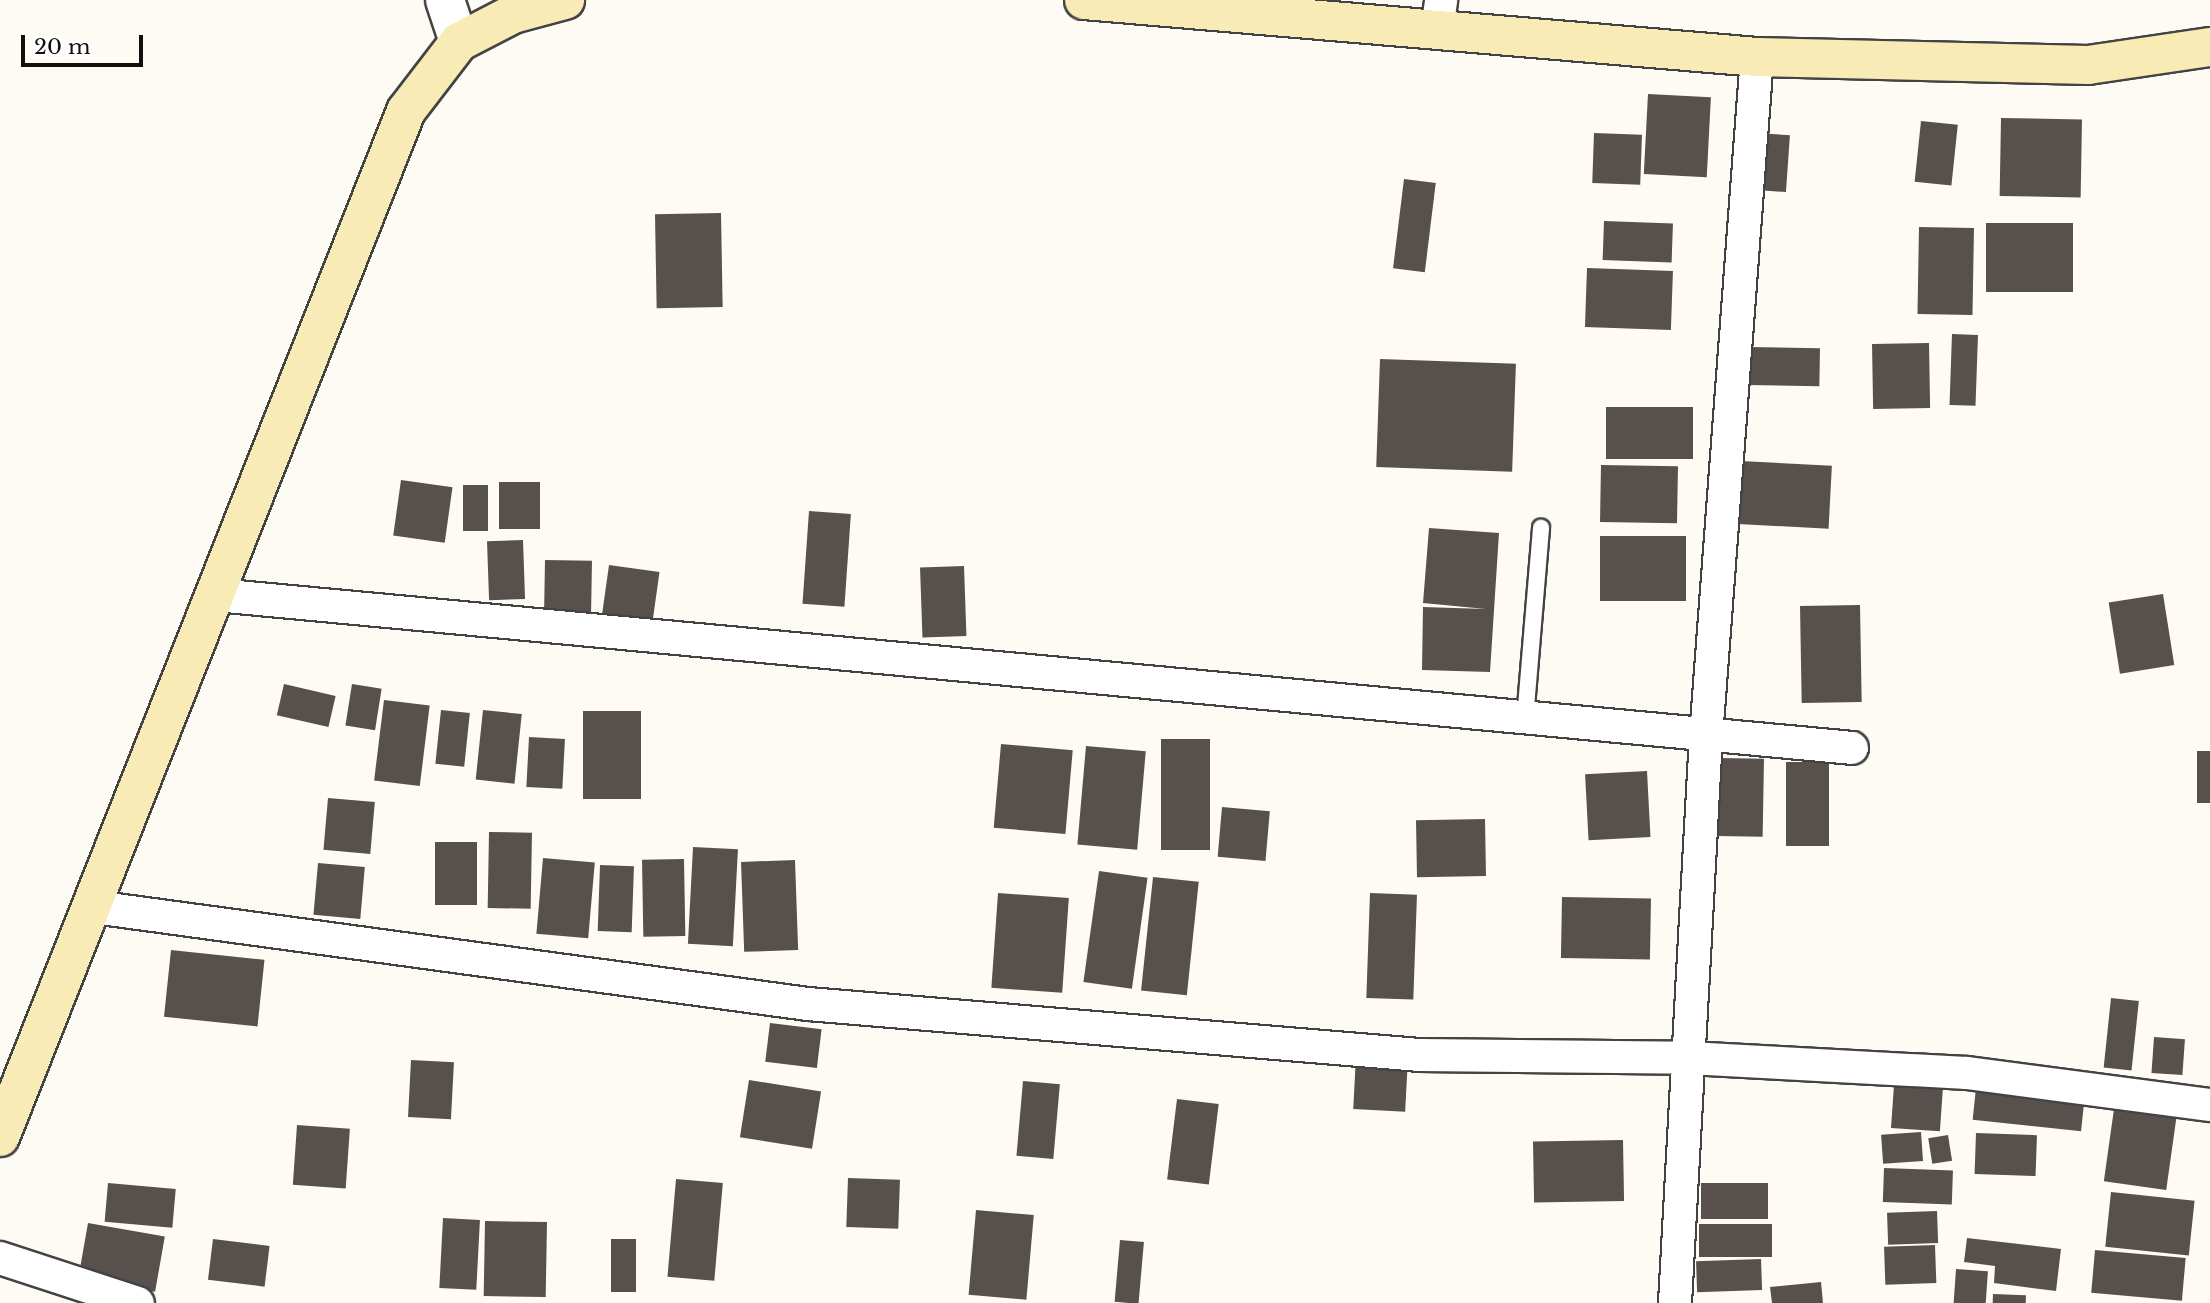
<!DOCTYPE html>
<html>
<head>
<meta charset="utf-8">
<style>
  body { margin:0 }
  #map { position:relative; width:2210px; height:1303px; overflow:hidden; background:#fefbf4; font-family:"Libre Baskerville",serif }
  div>[style] { position:absolute }
  .building>* { inset:0; background:#58504d; transform-origin:0 0 }
  .roads { filter:drop-shadow(2px 0 #434343) drop-shadow(-2px 0 #434343) drop-shadow(0 2px #434343) drop-shadow(0 -2px #434343) }
  .service>* { height:16px; margin:-8px; padding:0 8px; transform-origin:8px; border-radius:8px; background:#fff }
  .minor>* { height:32px; margin:-16px; padding:0 16px; transform-origin:16px; border-radius:16px; background:#fff }
  .tertiary>* { height:38px; margin:-19px; padding:0 19px; transform-origin:19px; border-radius:19px; background:#fff }
  .secondary>* { height:38px; margin:-19px; padding:0 19px; transform-origin:19px; border-radius:19px; background:#f8ebb5 }
  span { translate:-50% -50%; white-space:nowrap; text-align:center; line-height:1.15; -webkit-text-stroke:7px #fff; paint-order:stroke }
  .scale { position:absolute; left:21px; top:35px; width:122px; height:32px; box-sizing:border-box; border:4px solid #101010; border-top:0; padding-left:9px; font-size:21px; line-height:24px; white-space:nowrap; color:#101010; -webkit-text-stroke:5px #fff; paint-order:stroke }
</style>
</head>
<body>
<div id="map">
  <div class="building">
    <i style="left:1648px;top:94px;width:63px;height:80px;rotate:3deg"></i>
    <i style="left:2001px;top:118px;width:81px;height:78px;rotate:1deg"></i>
    <i style="left:1921px;top:121px;width:37px;height:61px;rotate:6deg"></i>
    <i style="left:1594px;top:133px;width:48px;height:50px;rotate:2deg"></i>
    <i style="left:1758px;top:133px;width:32px;height:57px;rotate:4deg"></i>
    <i style="left:1404px;top:179px;width:32px;height:90px;rotate:7deg"></i>
    <i style="left:721px;top:213px;width:94px;height:66px;rotate:89deg"></i>
    <i style="left:1604px;top:221px;width:69px;height:39px;rotate:2deg"></i>
    <i style="left:1986px;top:223px;width:87px;height:69px"></i>
    <i style="left:1919px;top:227px;width:55px;height:87px;rotate:1deg"></i>
    <i style="left:1587px;top:268px;width:86px;height:59px;rotate:2deg"></i>
    <i style="left:1952px;top:334px;width:26px;height:71px;rotate:2deg"></i>
    <i style="left:1929px;top:343px;width:65px;height:57px;rotate:89deg"></i>
    <i style="left:1748px;top:347px;width:72px;height:38px;rotate:1deg"></i>
    <i style="left:1380px;top:359px;width:136px;height:108px;rotate:2deg"></i>
    <i style="left:1606px;top:407px;width:87px;height:52px"></i>
    <i style="left:1741px;top:461px;width:91px;height:63px;rotate:3deg"></i>
    <i style="left:1601px;top:465px;width:77px;height:57px;rotate:1deg"></i>
    <i style="left:401px;top:480px;width:52px;height:56px;rotate:8deg"></i>
    <i style="left:499px;top:482px;width:41px;height:47px"></i>
    <i style="left:463px;top:485px;width:25px;height:46px"></i>
    <i style="left:809px;top:511px;width:42px;height:93px;rotate:4deg"></i>
    <i style="clip-path:polygon(1429px 528px,1499px 533px,1490px 672px,1422px 670px,1423px 607px,1486px 609px,1423px 603px)"></i>
    <i style="left:1686px;top:536px;width:65px;height:86px;rotate:90deg"></i>
    <i style="left:523px;top:540px;width:59px;height:36px;rotate:88deg"></i>
    <i style="left:545px;top:560px;width:47px;height:56px;rotate:1deg"></i>
    <i style="left:609px;top:565px;width:51px;height:59px;rotate:8deg"></i>
    <i style="left:964px;top:566px;width:70px;height:44px;rotate:88deg"></i>
    <i style="left:2163px;top:594px;width:72px;height:55px;rotate:81deg"></i>
    <i style="left:1860px;top:605px;width:97px;height:60px;rotate:89deg"></i>
    <i style="left:284px;top:684px;width:53px;height:32px;rotate:13deg"></i>
    <i style="left:352px;top:684px;width:30px;height:42px;rotate:9deg"></i>
    <i style="left:384px;top:700px;width:46px;height:81px;rotate:7deg"></i>
    <i style="left:441px;top:710px;width:29px;height:54px;rotate:6deg"></i>
    <i style="left:483px;top:710px;width:39px;height:70px;rotate:6deg"></i>
    <i style="left:583px;top:711px;width:58px;height:88px"></i>
    <i style="left:529px;top:737px;width:36px;height:50px;rotate:3deg"></i>
    <i style="left:1161px;top:739px;width:49px;height:111px"></i>
    <i style="left:1001px;top:744px;width:72px;height:84px;rotate:5deg"></i>
    <i style="left:1086px;top:746px;width:60px;height:99px;rotate:5deg"></i>
    <i style="left:2197px;top:751px;width:13px;height:52px"></i>
    <i style="left:1718px;top:758px;width:46px;height:78px;rotate:1deg"></i>
    <i style="left:1786px;top:762px;width:43px;height:84px"></i>
    <i style="left:1647px;top:771px;width:66px;height:62px;rotate:87deg"></i>
    <i style="left:328px;top:798px;width:47px;height:52px;rotate:5deg"></i>
    <i style="left:1222px;top:807px;width:48px;height:50px;rotate:5deg"></i>
    <i style="left:1485px;top:819px;width:57px;height:69px;rotate:89deg"></i>
    <i style="left:489px;top:832px;width:43px;height:76px;rotate:1deg"></i>
    <i style="left:477px;top:842px;width:63px;height:42px;rotate:90deg"></i>
    <i style="left:693px;top:847px;width:45px;height:97px;rotate:3deg"></i>
    <i style="left:543px;top:858px;width:52px;height:76px;rotate:5deg"></i>
    <i style="left:684px;top:859px;width:77px;height:42px;rotate:89deg"></i>
    <i style="left:795px;top:860px;width:90px;height:54px;rotate:88deg"></i>
    <i style="left:318px;top:863px;width:47px;height:52px;rotate:5deg"></i>
    <i style="left:600px;top:865px;width:34px;height:66px;rotate:2deg"></i>
    <i style="left:1099px;top:871px;width:49px;height:112px;rotate:8deg"></i>
    <i style="left:1153px;top:877px;width:46px;height:114px;rotate:6deg"></i>
    <i style="left:998px;top:893px;width:71px;height:95px;rotate:4deg"></i>
    <i style="left:1370px;top:893px;width:47px;height:105px;rotate:2deg"></i>
    <i style="left:1562px;top:897px;width:89px;height:61px;rotate:1deg"></i>
    <i style="left:171px;top:950px;width:94px;height:67px;rotate:6deg"></i>
    <i style="left:2111px;top:998px;width:28px;height:70px;rotate:6deg"></i>
    <i style="left:770px;top:1023px;width:52px;height:39px;rotate:7deg"></i>
    <i style="left:2154px;top:1037px;width:31px;height:36px;rotate:4deg"></i>
    <i style="left:1356px;top:1056px;width:52px;height:53px;rotate:3deg"></i>
    <i style="left:411px;top:1060px;width:43px;height:57px;rotate:3deg"></i>
    <i style="left:749px;top:1080px;width:73px;height:58px;rotate:9deg"></i>
    <i style="left:1023px;top:1081px;width:37px;height:75px;rotate:5deg"></i>
    <i style="left:1894px;top:1085px;width:49px;height:43px;rotate:4deg"></i>
    <i style="left:1976px;top:1088px;width:109px;height:32px;rotate:6deg"></i>
    <i style="left:1177px;top:1099px;width:42px;height:81px;rotate:7deg"></i>
    <i style="left:2114px;top:1109px;width:63px;height:73px;rotate:8deg"></i>
    <i style="left:297px;top:1125px;width:53px;height:60px;rotate:4deg"></i>
    <i style="left:1921px;top:1132px;width:29px;height:40px;rotate:86deg"></i>
    <i style="left:1976px;top:1133px;width:61px;height:41px;rotate:2deg"></i>
    <i style="left:1948px;top:1135px;width:26px;height:20px;rotate:81deg"></i>
    <i style="left:1623px;top:1140px;width:61px;height:90px;rotate:89deg"></i>
    <i style="left:1884px;top:1168px;width:69px;height:34px;rotate:2deg"></i>
    <i style="left:848px;top:1178px;width:52px;height:49px;rotate:2deg"></i>
    <i style="left:676px;top:1179px;width:47px;height:98px;rotate:5deg"></i>
    <i style="left:108px;top:1183px;width:68px;height:39px;rotate:5deg"></i>
    <i style="left:1701px;top:1183px;width:67px;height:36px"></i>
    <i style="left:2111px;top:1192px;width:84px;height:55px;rotate:6deg"></i>
    <i style="left:976px;top:1210px;width:58px;height:85px;rotate:5deg"></i>
    <i style="left:1937px;top:1211px;width:32px;height:50px;rotate:88deg"></i>
    <i style="left:443px;top:1218px;width:37px;height:70px;rotate:3deg"></i>
    <i style="left:485px;top:1221px;width:62px;height:75px;rotate:1deg"></i>
    <i style="left:88px;top:1223px;width:78px;height:56px;rotate:10deg"></i>
    <i style="left:1699px;top:1224px;width:73px;height:33px"></i>
    <i style="clip-path:polygon(1967px 1238px,2061px 1249px,2056px 1291px,1994px 1283px,1995px 1266px,1964px 1262px)"></i>
    <i style="left:213px;top:1239px;width:57px;height:41px;rotate:7deg"></i>
    <i style="left:611px;top:1239px;width:25px;height:53px"></i>
    <i style="left:1120px;top:1240px;width:24px;height:62px;rotate:5deg"></i>
    <i style="left:1935px;top:1245px;width:38px;height:51px;rotate:88deg"></i>
    <i style="left:2095px;top:1250px;width:91px;height:43px;rotate:5deg"></i>
    <i style="left:1761px;top:1259px;width:31px;height:65px;rotate:88deg"></i>
    <i style="left:1956px;top:1269px;width:32px;height:34px;rotate:4deg"></i>
    <i style="clip-path:polygon(1821px 1282px,1823px 1303px,1772px 1303px,1770px 1287px)"></i>
    <i style="left:1993px;top:1294px;width:33px;height:9px;rotate:2deg"></i>
  </div>
  <div class="roads">
    <div class="service">
      <i style="left:1525px;top:719px;width:192px;rotate:-85.2deg"></i>
    </div>
    <div class="minor">
      <i style="left:1437px;top:30px;width:30px;rotate:-82deg"></i>
      <i style="left:216px;top:595px;width:1643px;rotate:5.34deg"></i>
      <i style="left:94px;top:907px;width:721px;rotate:7.74deg"></i>
      <i style="left:808px;top:1004px;width:613px;rotate:4.77deg"></i>
      <i style="left:1419px;top:1055px;width:270px;rotate:0.6deg"></i>
      <i style="left:1689px;top:1058px;width:278px;rotate:3.1deg"></i>
      <i style="left:1967px;top:1073px;width:245px;rotate:7.5deg"></i>
      <i style="left:0;top:1258px;width:145px;rotate:18.1deg"></i>
      <i style="left:1675px;top:1303px;width:567px;rotate:-86.87deg"></i>
      <i style="left:1706px;top:737px;width:682px;rotate:-85.71deg"></i>
    </div>
    <div class="tertiary">
      <i style="left:445px;top:0;width:44px;rotate:71.6deg"></i>
    </div>
    <div class="secondary">
      <i style="left:1084px;top:0;width:675px;rotate:4.84deg"></i>
      <i style="left:1757px;top:57px;width:331px;rotate:1.4deg"></i>
      <i style="left:2088px;top:65px;width:123px;rotate:-8.4deg"></i>
      <i style="left:0;top:1137px;width:1103px;rotate:-68.41deg"></i>
      <i style="left:406px;top:111px;width:87px;rotate:-52.5deg"></i>
      <i style="left:459px;top:42px;width:61px;rotate:-27.4deg"></i>
      <i style="left:513px;top:14px;width:54px;rotate:-15.1deg"></i>
    </div>
  </div>
  <div class="scale">20 m</div>
</div>
</body>
</html>
